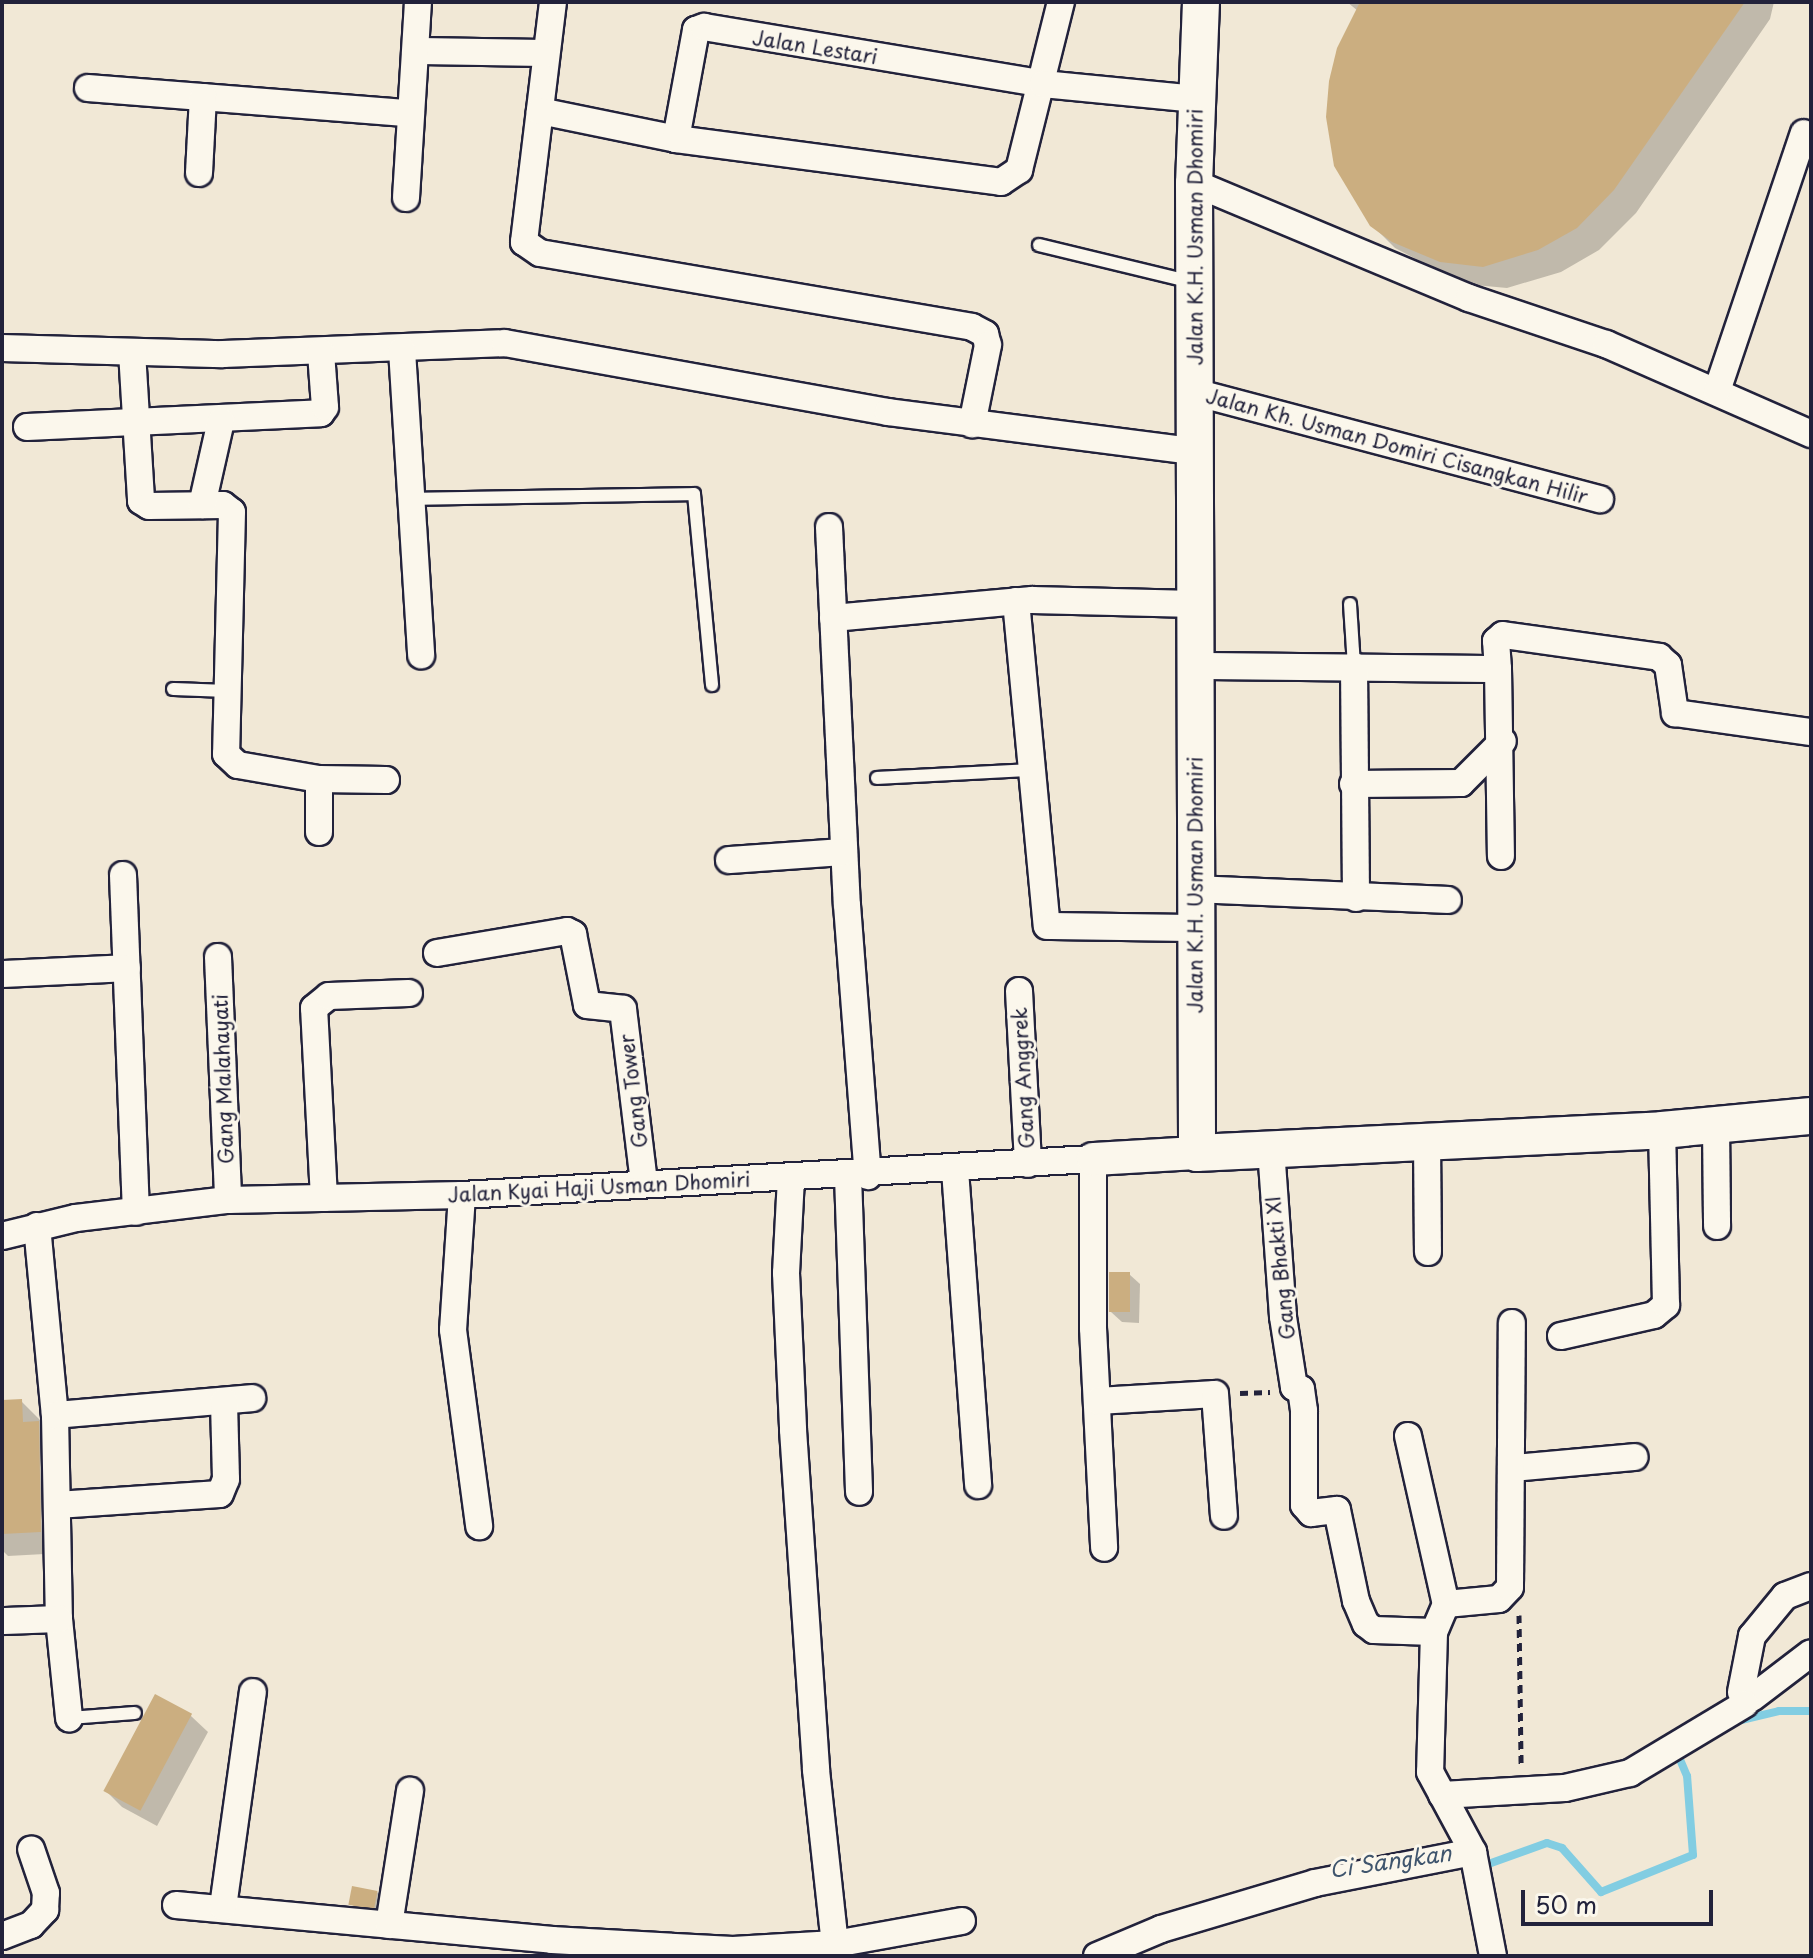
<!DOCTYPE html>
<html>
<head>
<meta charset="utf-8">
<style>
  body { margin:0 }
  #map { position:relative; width:1813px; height:1958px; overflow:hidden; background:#f1e8d6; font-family:"Playpen Sans",sans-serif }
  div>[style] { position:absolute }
  .shadow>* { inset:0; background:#0003 }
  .stream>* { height:8px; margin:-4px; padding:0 4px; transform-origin:4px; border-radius:4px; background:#82cde2 }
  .building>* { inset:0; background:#cbae80; transform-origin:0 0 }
  .path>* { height:5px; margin-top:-2.5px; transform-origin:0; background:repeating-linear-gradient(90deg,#22223b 0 8px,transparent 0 14px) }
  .roads { filter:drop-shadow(2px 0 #22223b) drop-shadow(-2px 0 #22223b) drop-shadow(0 2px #22223b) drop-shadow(0 -2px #22223b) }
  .service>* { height:12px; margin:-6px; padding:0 6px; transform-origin:6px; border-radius:6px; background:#fbf7ec }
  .minor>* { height:26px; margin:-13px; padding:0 13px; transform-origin:13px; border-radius:13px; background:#fbf7ec }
  .tertiary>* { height:32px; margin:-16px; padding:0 16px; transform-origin:16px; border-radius:16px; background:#fbf7ec }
  .secondary>* { height:36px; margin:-18px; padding:0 18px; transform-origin:18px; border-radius:18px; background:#fbf7ec }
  span { translate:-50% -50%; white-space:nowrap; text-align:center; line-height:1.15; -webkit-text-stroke:6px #fbf7ec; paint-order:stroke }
  .street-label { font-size:20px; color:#22223b }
  .water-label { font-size:22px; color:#3f556d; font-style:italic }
  .frame { position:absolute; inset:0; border:4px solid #22223b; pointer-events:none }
  .scale { position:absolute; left:1521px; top:1890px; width:192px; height:36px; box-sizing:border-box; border:4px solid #22223b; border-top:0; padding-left:10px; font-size:24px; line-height:28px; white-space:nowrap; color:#22223b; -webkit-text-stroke:6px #fbf7ec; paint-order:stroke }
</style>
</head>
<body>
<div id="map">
  <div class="shadow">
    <i style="clip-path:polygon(1347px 2px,1774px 2px,1770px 19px,1636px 213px,1599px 250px,1561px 272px,1507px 288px,1464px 284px,1395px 248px,1372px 225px,1358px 11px)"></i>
    <i style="clip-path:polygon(1129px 1274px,1140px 1284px,1139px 1323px,1122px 1322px,1111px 1312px)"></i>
    <i style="clip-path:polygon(21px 1401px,43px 1423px,63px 1553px,8px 1556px,2px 1550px,2px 1402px)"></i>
    <i style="clip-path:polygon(156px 1697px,191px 1716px,208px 1732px,157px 1826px,122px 1807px,106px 1791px)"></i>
    <i style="clip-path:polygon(377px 1892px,388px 1903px,386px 1917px,362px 1915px,352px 1904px)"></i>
  </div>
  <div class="stream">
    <i style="left:1737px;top:1721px;width:43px;rotate:-13.4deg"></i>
    <i style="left:1779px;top:1711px;width:32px"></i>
    <i style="left:1480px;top:1867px;width:71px;rotate:-19.7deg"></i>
    <i style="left:1547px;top:1843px;width:16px;rotate:18deg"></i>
    <i style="left:1562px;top:1848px;width:59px;rotate:48.4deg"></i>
    <i style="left:1601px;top:1892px;width:99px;rotate:-21.9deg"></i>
    <i style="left:1693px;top:1855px;width:79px;rotate:-94.3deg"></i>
    <i style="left:1687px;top:1776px;width:23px;rotate:-113deg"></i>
    <i style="left:1678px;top:1755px;width:6px;rotate:-39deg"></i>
  </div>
  <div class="building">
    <i style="clip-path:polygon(1360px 2px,1745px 2px,1614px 190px,1577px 228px,1538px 250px,1483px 267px,1440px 262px,1392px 242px,1370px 226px,1334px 166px,1326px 117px,1329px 81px,1337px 48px)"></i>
    <i style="left:1109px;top:1272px;width:21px;height:40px"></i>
    <i style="clip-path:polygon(22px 1399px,23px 1422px,39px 1421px,41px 1532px,2px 1534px,2px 1400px)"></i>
    <i style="left:155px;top:1694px;width:42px;height:110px;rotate:28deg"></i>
    <i style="left:352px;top:1886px;width:26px;height:19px;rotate:11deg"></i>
  </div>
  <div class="path">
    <i style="left:1240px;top:1393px;width:30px;rotate:-2deg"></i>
    <i style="left:1519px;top:1615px;width:150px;rotate:89.2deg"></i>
  </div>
  <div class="roads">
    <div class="service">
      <i style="left:1039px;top:245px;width:157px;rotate:13.6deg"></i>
      <i style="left:411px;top:499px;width:283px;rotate:-1deg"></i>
      <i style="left:694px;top:494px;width:192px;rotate:84.6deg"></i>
      <i style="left:1350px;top:604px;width:62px;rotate:86.3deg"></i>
      <i style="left:173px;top:689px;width:55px;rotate:2.1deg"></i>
      <i style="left:877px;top:778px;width:154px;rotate:-3deg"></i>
      <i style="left:69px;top:1718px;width:66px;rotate:-4.3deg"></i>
    </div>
    <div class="minor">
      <i style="left:553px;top:2px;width:242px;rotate:96.9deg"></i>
      <i style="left:524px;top:242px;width:19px;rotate:35deg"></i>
      <i style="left:540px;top:253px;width:438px;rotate:9.7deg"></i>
      <i style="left:972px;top:327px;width:15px;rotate:28deg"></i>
      <i style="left:985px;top:334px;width:11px;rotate:75deg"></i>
      <i style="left:988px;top:345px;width:81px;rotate:101.4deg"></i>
      <i style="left:418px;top:51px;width:128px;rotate:0.9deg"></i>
      <i style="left:88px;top:88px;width:321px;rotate:4.5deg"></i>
      <i style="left:540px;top:111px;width:139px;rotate:11.6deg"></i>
      <i style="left:676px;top:139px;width:328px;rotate:7.5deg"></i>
      <i style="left:1001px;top:182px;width:22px;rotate:-34deg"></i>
      <i style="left:1019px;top:170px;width:173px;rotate:-76deg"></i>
      <i style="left:676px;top:139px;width:111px;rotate:-79.6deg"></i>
      <i style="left:696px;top:30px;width:9px;rotate:-21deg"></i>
      <i style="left:704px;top:27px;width:344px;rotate:9.5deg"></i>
      <i style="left:1043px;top:84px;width:154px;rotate:5.6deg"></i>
      <i style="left:199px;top:173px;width:76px;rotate:-87deg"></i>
      <i style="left:1194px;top:183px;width:298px;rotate:22.7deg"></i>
      <i style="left:1469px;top:298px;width:145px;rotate:18.6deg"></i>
      <i style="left:1606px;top:344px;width:224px;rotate:23.7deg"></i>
      <i style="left:406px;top:198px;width:196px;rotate:-86.5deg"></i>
      <i style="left:2px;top:348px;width:221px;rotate:1.6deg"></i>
      <i style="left:223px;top:354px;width:282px;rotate:-2.2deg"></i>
      <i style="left:505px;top:343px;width:389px;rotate:10.2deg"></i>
      <i style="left:888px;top:412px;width:308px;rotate:7.3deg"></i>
      <i style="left:402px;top:350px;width:306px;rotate:86.4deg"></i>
      <i style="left:132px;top:352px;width:149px;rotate:86.5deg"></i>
      <i style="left:141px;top:501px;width:9px;rotate:32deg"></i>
      <i style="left:149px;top:506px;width:74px;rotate:-0.8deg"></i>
      <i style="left:223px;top:505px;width:11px;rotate:38deg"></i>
      <i style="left:232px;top:512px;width:242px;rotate:91.4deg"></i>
      <i style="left:226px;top:754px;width:16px;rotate:43deg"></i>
      <i style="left:238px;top:765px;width:82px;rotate:9.8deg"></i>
      <i style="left:319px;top:779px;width:67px;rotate:0.9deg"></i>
      <i style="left:1717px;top:391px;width:272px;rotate:-71.4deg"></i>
      <i style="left:1194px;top:392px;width:420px;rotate:14.8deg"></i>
      <i style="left:27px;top:427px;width:294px;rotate:-2.7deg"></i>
      <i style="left:321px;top:413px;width:7px;rotate:-56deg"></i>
      <i style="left:325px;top:407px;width:55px;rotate:-94.2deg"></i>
      <i style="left:202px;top:505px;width:86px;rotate:-77.3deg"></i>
      <i style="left:829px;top:527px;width:378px;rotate:87.3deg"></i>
      <i style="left:847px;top:905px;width:272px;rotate:85.6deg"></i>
      <i style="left:1016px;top:601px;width:326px;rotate:84.6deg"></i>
      <i style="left:1047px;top:926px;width:148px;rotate:0.8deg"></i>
      <i style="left:833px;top:618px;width:200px;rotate:-5.2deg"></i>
      <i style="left:1032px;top:600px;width:163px;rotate:1.4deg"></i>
      <i style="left:1196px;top:666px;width:302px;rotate:0.6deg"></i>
      <i style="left:1498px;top:669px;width:187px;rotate:89.1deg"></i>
      <i style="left:1354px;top:666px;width:232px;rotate:89.5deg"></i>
      <i style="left:1498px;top:669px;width:28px;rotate:-94deg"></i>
      <i style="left:1496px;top:641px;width:9px;rotate:-41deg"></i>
      <i style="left:1503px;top:635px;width:158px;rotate:8deg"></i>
      <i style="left:1659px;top:657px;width:12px;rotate:42deg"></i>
      <i style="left:1668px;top:665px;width:49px;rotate:81.7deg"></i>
      <i style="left:1675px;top:713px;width:137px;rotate:8deg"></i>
      <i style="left:1353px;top:784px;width:108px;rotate:-0.5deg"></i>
      <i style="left:1461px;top:783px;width:59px;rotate:-45deg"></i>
      <i style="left:319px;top:832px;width:53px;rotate:-90deg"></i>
      <i style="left:729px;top:860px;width:115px;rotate:-4deg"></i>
      <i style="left:123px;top:875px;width:337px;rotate:87.8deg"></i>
      <i style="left:1195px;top:889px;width:253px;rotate:2.5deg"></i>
      <i style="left:437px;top:953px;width:132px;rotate:-9.6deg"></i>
      <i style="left:567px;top:931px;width:7px;rotate:27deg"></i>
      <i style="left:573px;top:934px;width:72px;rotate:78.8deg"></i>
      <i style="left:587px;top:1005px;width:36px;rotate:6deg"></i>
      <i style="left:623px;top:1009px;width:174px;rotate:83.1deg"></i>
      <i style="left:218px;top:957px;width:243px;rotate:87.6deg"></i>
      <i style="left:2px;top:974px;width:125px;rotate:-2.7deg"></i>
      <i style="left:1019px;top:991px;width:173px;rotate:87deg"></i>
      <i style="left:1716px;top:1125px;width:101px;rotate:89.4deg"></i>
      <i style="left:1427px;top:1141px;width:111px;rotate:89.5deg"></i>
      <i style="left:1271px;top:1149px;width:168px;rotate:85.9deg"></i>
      <i style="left:1283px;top:1317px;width:71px;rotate:81.1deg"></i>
      <i style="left:1294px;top:1387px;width:7px;rotate:16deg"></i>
      <i style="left:1301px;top:1389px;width:22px;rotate:82deg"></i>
      <i style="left:1304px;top:1411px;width:94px;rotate:90deg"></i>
      <i style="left:1304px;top:1505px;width:11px;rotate:49deg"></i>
      <i style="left:1311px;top:1513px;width:26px;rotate:-7deg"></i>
      <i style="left:1337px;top:1510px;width:93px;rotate:78.2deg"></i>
      <i style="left:1356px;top:1601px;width:25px;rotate:67deg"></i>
      <i style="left:1366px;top:1624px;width:10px;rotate:37deg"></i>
      <i style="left:1374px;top:1630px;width:60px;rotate:1.9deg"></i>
      <i style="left:955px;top:1170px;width:316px;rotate:85.8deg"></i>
      <i style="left:848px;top:1176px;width:316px;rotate:88deg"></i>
      <i style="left:791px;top:1178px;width:95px;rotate:93deg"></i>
      <i style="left:786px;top:1273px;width:157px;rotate:87.4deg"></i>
      <i style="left:793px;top:1430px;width:341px;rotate:86.1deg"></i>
      <i style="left:816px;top:1770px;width:175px;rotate:83.8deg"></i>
      <i style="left:462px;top:1195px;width:135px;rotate:93.8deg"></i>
      <i style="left:453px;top:1330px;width:198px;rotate:82.4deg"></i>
      <i style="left:324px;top:1198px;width:190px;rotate:-93deg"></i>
      <i style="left:314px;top:1008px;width:19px;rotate:-39deg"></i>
      <i style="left:329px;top:996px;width:80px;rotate:-2.1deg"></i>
      <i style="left:37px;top:1226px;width:190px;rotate:84.6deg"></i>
      <i style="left:55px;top:1415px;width:204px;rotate:88.9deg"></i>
      <i style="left:59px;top:1619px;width:100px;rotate:84.2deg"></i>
      <i style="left:2px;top:1236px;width:76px;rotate:-13.7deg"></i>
      <i style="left:76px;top:1218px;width:153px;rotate:-6.8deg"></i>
      <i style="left:228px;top:1200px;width:234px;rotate:-1.2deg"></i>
      <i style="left:462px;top:1195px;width:632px;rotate:-3.27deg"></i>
      <i style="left:1093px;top:1159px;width:169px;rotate:90deg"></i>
      <i style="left:1093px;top:1328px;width:220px;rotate:87.1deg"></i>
      <i style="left:1561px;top:1336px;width:95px;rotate:-12.7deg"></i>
      <i style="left:1654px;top:1315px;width:16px;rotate:-40deg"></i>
      <i style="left:1666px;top:1305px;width:175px;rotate:-91.3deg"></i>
      <i style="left:1098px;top:1401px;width:117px;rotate:-3.4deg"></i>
      <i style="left:1215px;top:1394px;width:122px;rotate:85.8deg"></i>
      <i style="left:55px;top:1415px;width:198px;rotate:-4.9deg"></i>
      <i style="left:1408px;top:1436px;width:172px;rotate:77.3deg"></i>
      <i style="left:1446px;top:1604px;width:30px;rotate:113deg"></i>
      <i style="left:1434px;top:1632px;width:140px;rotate:91.6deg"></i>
      <i style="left:1430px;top:1772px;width:91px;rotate:61.7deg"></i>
      <i style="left:1473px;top:1852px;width:106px;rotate:79.1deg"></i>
      <i style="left:1514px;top:1468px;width:121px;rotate:-5.2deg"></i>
      <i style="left:57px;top:1505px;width:163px;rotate:-3.9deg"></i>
      <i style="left:220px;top:1494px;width:16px;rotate:-68deg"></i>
      <i style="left:226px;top:1479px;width:78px;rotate:-91.5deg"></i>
      <i style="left:1446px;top:1604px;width:53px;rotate:-5.4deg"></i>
      <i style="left:1499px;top:1599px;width:16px;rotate:-47deg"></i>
      <i style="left:1510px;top:1587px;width:264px;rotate:-89.6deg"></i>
      <i style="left:2px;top:1621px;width:57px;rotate:-2deg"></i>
      <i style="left:1741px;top:1692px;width:57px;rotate:-78.9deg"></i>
      <i style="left:1752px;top:1636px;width:52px;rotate:-50.5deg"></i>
      <i style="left:1785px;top:1596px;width:28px;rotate:-21deg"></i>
      <i style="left:1752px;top:1698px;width:74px;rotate:-37.3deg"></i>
      <i style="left:1442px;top:1795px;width:123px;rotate:-3.3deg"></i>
      <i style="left:1565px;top:1788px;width:67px;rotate:-13deg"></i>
      <i style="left:1630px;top:1773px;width:134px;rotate:-31deg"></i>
      <i style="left:176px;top:1905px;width:378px;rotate:5.3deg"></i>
      <i style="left:552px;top:1940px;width:181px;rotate:3.2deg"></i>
      <i style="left:733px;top:1950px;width:102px;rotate:-3.4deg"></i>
      <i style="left:835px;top:1944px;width:129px;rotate:-10.3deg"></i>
      <i style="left:223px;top:1907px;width:217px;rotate:-82.1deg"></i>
      <i style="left:389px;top:1925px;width:136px;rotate:-81.1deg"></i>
      <i style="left:2px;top:1936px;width:31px;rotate:-21deg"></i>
      <i style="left:31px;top:1925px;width:21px;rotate:-47deg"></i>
      <i style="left:45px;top:1910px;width:17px;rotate:-87deg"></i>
      <i style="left:46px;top:1893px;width:46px;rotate:-108.8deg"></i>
      <i style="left:1097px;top:1956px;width:69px;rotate:-22.9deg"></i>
      <i style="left:1161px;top:1929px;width:161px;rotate:-16.6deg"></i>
      <i style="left:1315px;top:1883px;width:161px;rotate:-11.1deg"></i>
    </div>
    <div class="tertiary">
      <i style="left:1093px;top:1159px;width:104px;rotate:-3.3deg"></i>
    </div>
    <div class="secondary">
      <i style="left:1201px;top:2px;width:181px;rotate:92.2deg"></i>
      <i style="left:1194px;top:183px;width:970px;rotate:89.82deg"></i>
      <i style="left:1197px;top:1153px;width:466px;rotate:-2.8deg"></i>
      <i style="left:1662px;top:1130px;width:150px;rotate:-5.4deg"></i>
    </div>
  </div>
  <div class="street-label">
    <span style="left:815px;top:47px;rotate:9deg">Jalan Lestari</span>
    <span style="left:1195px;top:237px;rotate:-90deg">Jalan K.H. Usman Dhomiri</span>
    <span style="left:1397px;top:446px;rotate:15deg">Jalan Kh. Usman Domiri Cisangkan Hilir</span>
    <span style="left:1195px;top:885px;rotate:-90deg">Jalan K.H. Usman Dhomiri</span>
    <span style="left:1023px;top:1078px;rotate:-93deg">Gang Anggrek</span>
    <span style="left:223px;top:1079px;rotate:-92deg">Gang Malahayati</span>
    <span style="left:633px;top:1091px;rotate:-97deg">Gang Tower</span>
    <span style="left:599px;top:1187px;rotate:-3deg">Jalan Kyai Haji Usman Dhomiri</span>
    <span style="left:1280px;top:1268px;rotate:-96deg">Gang Bhakti XI</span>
  </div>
  <div class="water-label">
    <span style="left:1390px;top:1860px;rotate:-8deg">Ci Sangkan</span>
  </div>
  <div class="frame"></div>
  <div class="scale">50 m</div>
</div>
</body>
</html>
